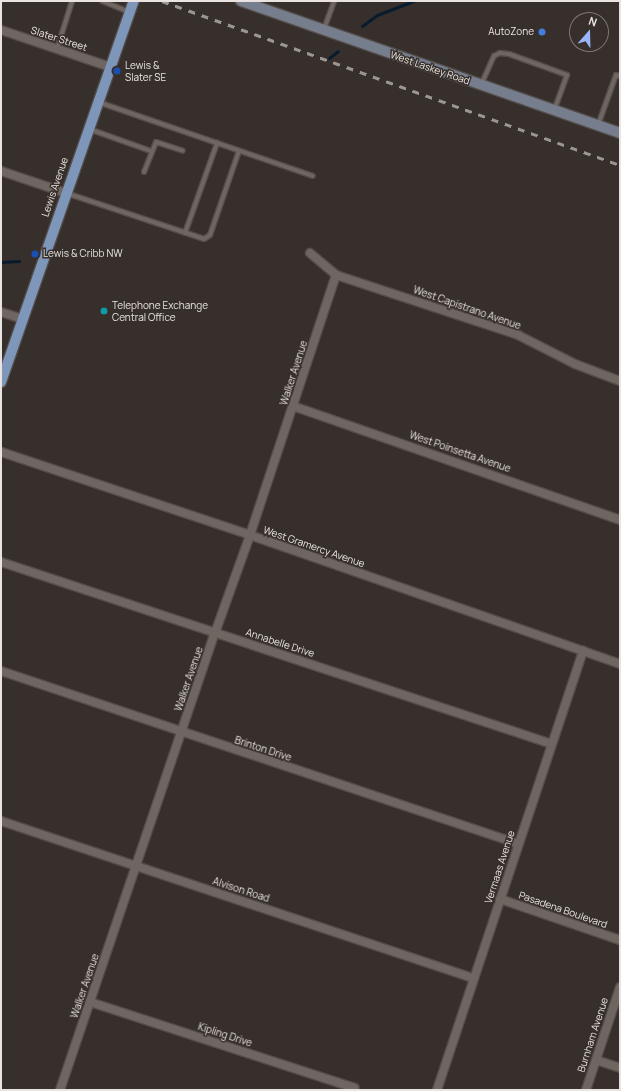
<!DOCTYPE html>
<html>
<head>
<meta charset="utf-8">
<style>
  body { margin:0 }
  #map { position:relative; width:621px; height:1091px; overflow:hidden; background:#372f2b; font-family:Manrope,sans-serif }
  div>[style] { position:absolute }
  .stream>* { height:3px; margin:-1.5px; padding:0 1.5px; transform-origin:1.5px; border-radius:1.5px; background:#081c2e }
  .roads { filter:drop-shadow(1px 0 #534c49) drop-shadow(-1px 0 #534c49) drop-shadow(0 1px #534c49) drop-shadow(0 -1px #534c49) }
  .service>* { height:4px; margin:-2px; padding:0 2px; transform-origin:2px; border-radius:2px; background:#6f6661 }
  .minor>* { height:8px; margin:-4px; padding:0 4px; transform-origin:4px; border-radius:4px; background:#6f6661 }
  .secondary>* { height:10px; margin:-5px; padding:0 5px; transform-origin:5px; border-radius:5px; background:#767e8d }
  .primary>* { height:10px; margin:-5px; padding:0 5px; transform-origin:5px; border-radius:5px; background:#7d96b9 }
  .rail>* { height:3px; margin-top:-1.5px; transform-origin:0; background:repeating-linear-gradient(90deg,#9c9692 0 7px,transparent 0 14px) }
  .dots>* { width:11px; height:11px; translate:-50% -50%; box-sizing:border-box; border:2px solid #372f2b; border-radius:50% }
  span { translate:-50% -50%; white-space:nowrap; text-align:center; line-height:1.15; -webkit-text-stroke:3px #372f2b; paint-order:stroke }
  .poi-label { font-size:10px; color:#e9e4e1 }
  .right { translate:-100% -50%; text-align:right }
  .left { translate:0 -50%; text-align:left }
  .street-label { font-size:10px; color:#e9e4e1 }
  .frame { position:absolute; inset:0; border:2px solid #e9e4e1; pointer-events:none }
  .north { position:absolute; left:569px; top:12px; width:40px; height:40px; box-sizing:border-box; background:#372f2b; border:1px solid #7e7774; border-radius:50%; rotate:20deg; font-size:11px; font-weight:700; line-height:16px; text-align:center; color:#e9e4e1 }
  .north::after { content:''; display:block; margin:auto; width:14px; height:18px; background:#9bb5fd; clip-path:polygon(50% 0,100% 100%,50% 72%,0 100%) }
</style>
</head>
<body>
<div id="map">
  <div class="stream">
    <i style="left:362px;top:26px;width:19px;rotate:-36deg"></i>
    <i style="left:377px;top:15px;width:39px;rotate:-21deg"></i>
    <i style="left:329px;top:58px;width:11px;rotate:-38deg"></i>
    <i style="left:1px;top:262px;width:18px;rotate:-3deg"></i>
  </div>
  <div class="roads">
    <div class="service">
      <i style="left:102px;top:1px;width:29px;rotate:22deg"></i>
      <i style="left:324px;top:29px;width:30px;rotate:-70deg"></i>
      <i style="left:57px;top:49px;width:50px;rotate:-72.6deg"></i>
      <i style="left:481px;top:85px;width:32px;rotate:-66deg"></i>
      <i style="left:494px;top:56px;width:7px;rotate:-27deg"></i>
      <i style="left:500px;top:53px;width:9px;rotate:6deg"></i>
      <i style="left:509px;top:54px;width:62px;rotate:19.9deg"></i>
      <i style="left:567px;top:75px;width:37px;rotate:110deg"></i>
      <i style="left:98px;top:102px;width:227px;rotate:19deg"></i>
      <i style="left:598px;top:125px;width:53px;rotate:-70.2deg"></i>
      <i style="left:616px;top:75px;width:4px;rotate:14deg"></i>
      <i style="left:89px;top:129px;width:66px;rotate:19.5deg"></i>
      <i style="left:144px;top:172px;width:32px;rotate:-68deg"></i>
      <i style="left:156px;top:142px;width:28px;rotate:18deg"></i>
      <i style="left:66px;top:193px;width:145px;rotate:18.4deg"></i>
      <i style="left:204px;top:239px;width:7px;rotate:-34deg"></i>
      <i style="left:210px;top:235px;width:89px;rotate:-71deg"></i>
      <i style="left:185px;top:233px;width:96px;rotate:-70.4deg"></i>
    </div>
    <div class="minor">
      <i style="left:1px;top:30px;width:115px;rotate:18.7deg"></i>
      <i style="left:1px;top:171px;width:69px;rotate:18.7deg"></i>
      <i style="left:310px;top:253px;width:34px;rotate:40deg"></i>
      <i style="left:336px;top:275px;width:192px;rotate:18.2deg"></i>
      <i style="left:518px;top:335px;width:64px;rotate:27deg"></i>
      <i style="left:575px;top:364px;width:48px;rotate:20.7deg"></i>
      <i style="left:1px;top:312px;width:23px;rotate:18deg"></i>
      <i style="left:293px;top:406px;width:346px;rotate:19.2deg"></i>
      <i style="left:1px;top:452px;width:262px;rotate:18.4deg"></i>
      <i style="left:250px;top:535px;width:392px;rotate:19.2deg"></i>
      <i style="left:1px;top:562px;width:580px;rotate:18.28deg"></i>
      <i style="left:1px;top:671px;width:546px;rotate:18.47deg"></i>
      <i style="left:1px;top:821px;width:498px;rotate:18.4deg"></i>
      <i style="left:500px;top:899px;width:127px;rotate:18.9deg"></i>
      <i style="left:90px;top:1002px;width:278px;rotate:18deg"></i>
      <i style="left:596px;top:1060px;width:25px;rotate:18deg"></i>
      <i style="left:60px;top:1090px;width:483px;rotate:-71.3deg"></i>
      <i style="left:215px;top:633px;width:104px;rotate:-70.3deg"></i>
      <i style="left:250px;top:535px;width:274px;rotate:-71.7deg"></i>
      <i style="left:437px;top:1090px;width:463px;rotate:-71.6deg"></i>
      <i style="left:586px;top:1090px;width:108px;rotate:-71.7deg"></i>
    </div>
    <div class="secondary">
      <i style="left:241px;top:1px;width:401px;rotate:19.2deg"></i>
    </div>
    <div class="primary">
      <i style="left:1px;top:382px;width:404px;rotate:-70.8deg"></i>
    </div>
  </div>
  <div class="rail">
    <i style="left:162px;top:1px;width:486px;rotate:19.7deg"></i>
  </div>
  <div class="dots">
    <i style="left:542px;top:32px;background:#3f7fe0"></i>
    <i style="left:117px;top:71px;background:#1a4fb4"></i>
    <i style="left:35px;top:254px;background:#1a4fb4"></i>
    <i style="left:104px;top:311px;background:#0f9aa8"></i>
  </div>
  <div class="poi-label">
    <span class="right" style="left:534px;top:32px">AutoZone</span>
    <span class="left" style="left:125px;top:71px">Lewis &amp;<br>Slater SE</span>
    <span class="left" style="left:43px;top:254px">Lewis &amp; Cribb NW</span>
    <span class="left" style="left:112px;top:311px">Telephone Exchange<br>Central Office</span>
  </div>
  <div class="street-label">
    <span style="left:59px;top:39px;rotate:18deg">Slater Street</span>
    <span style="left:430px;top:68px;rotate:19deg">West Laskey Road</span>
    <span style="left:55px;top:187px;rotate:-71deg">Lewis Avenue</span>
    <span style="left:467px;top:308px;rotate:19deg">West Capistrano Avenue</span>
    <span style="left:294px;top:373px;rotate:-72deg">Walker Avenue</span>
    <span style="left:460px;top:452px;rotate:19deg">West Poinsetta Avenue</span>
    <span style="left:314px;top:547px;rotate:19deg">West Gramercy Avenue</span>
    <span style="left:280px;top:643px;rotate:18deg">Annabelle Drive</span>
    <span style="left:189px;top:679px;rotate:-71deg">Walker Avenue</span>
    <span style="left:263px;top:749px;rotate:18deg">Brinton Drive</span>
    <span style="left:500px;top:867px;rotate:-72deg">Vermaas Avenue</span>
    <span style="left:241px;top:890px;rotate:18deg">Alvison Road</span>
    <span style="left:563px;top:910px;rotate:19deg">Pasadena Boulevard</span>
    <span style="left:85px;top:986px;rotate:-71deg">Walker Avenue</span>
    <span style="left:225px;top:1035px;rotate:18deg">Kipling Drive</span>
    <span style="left:593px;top:1035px;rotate:-72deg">Burnham Avenue</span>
  </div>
  <div class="frame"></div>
  <div class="north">N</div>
</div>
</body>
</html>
